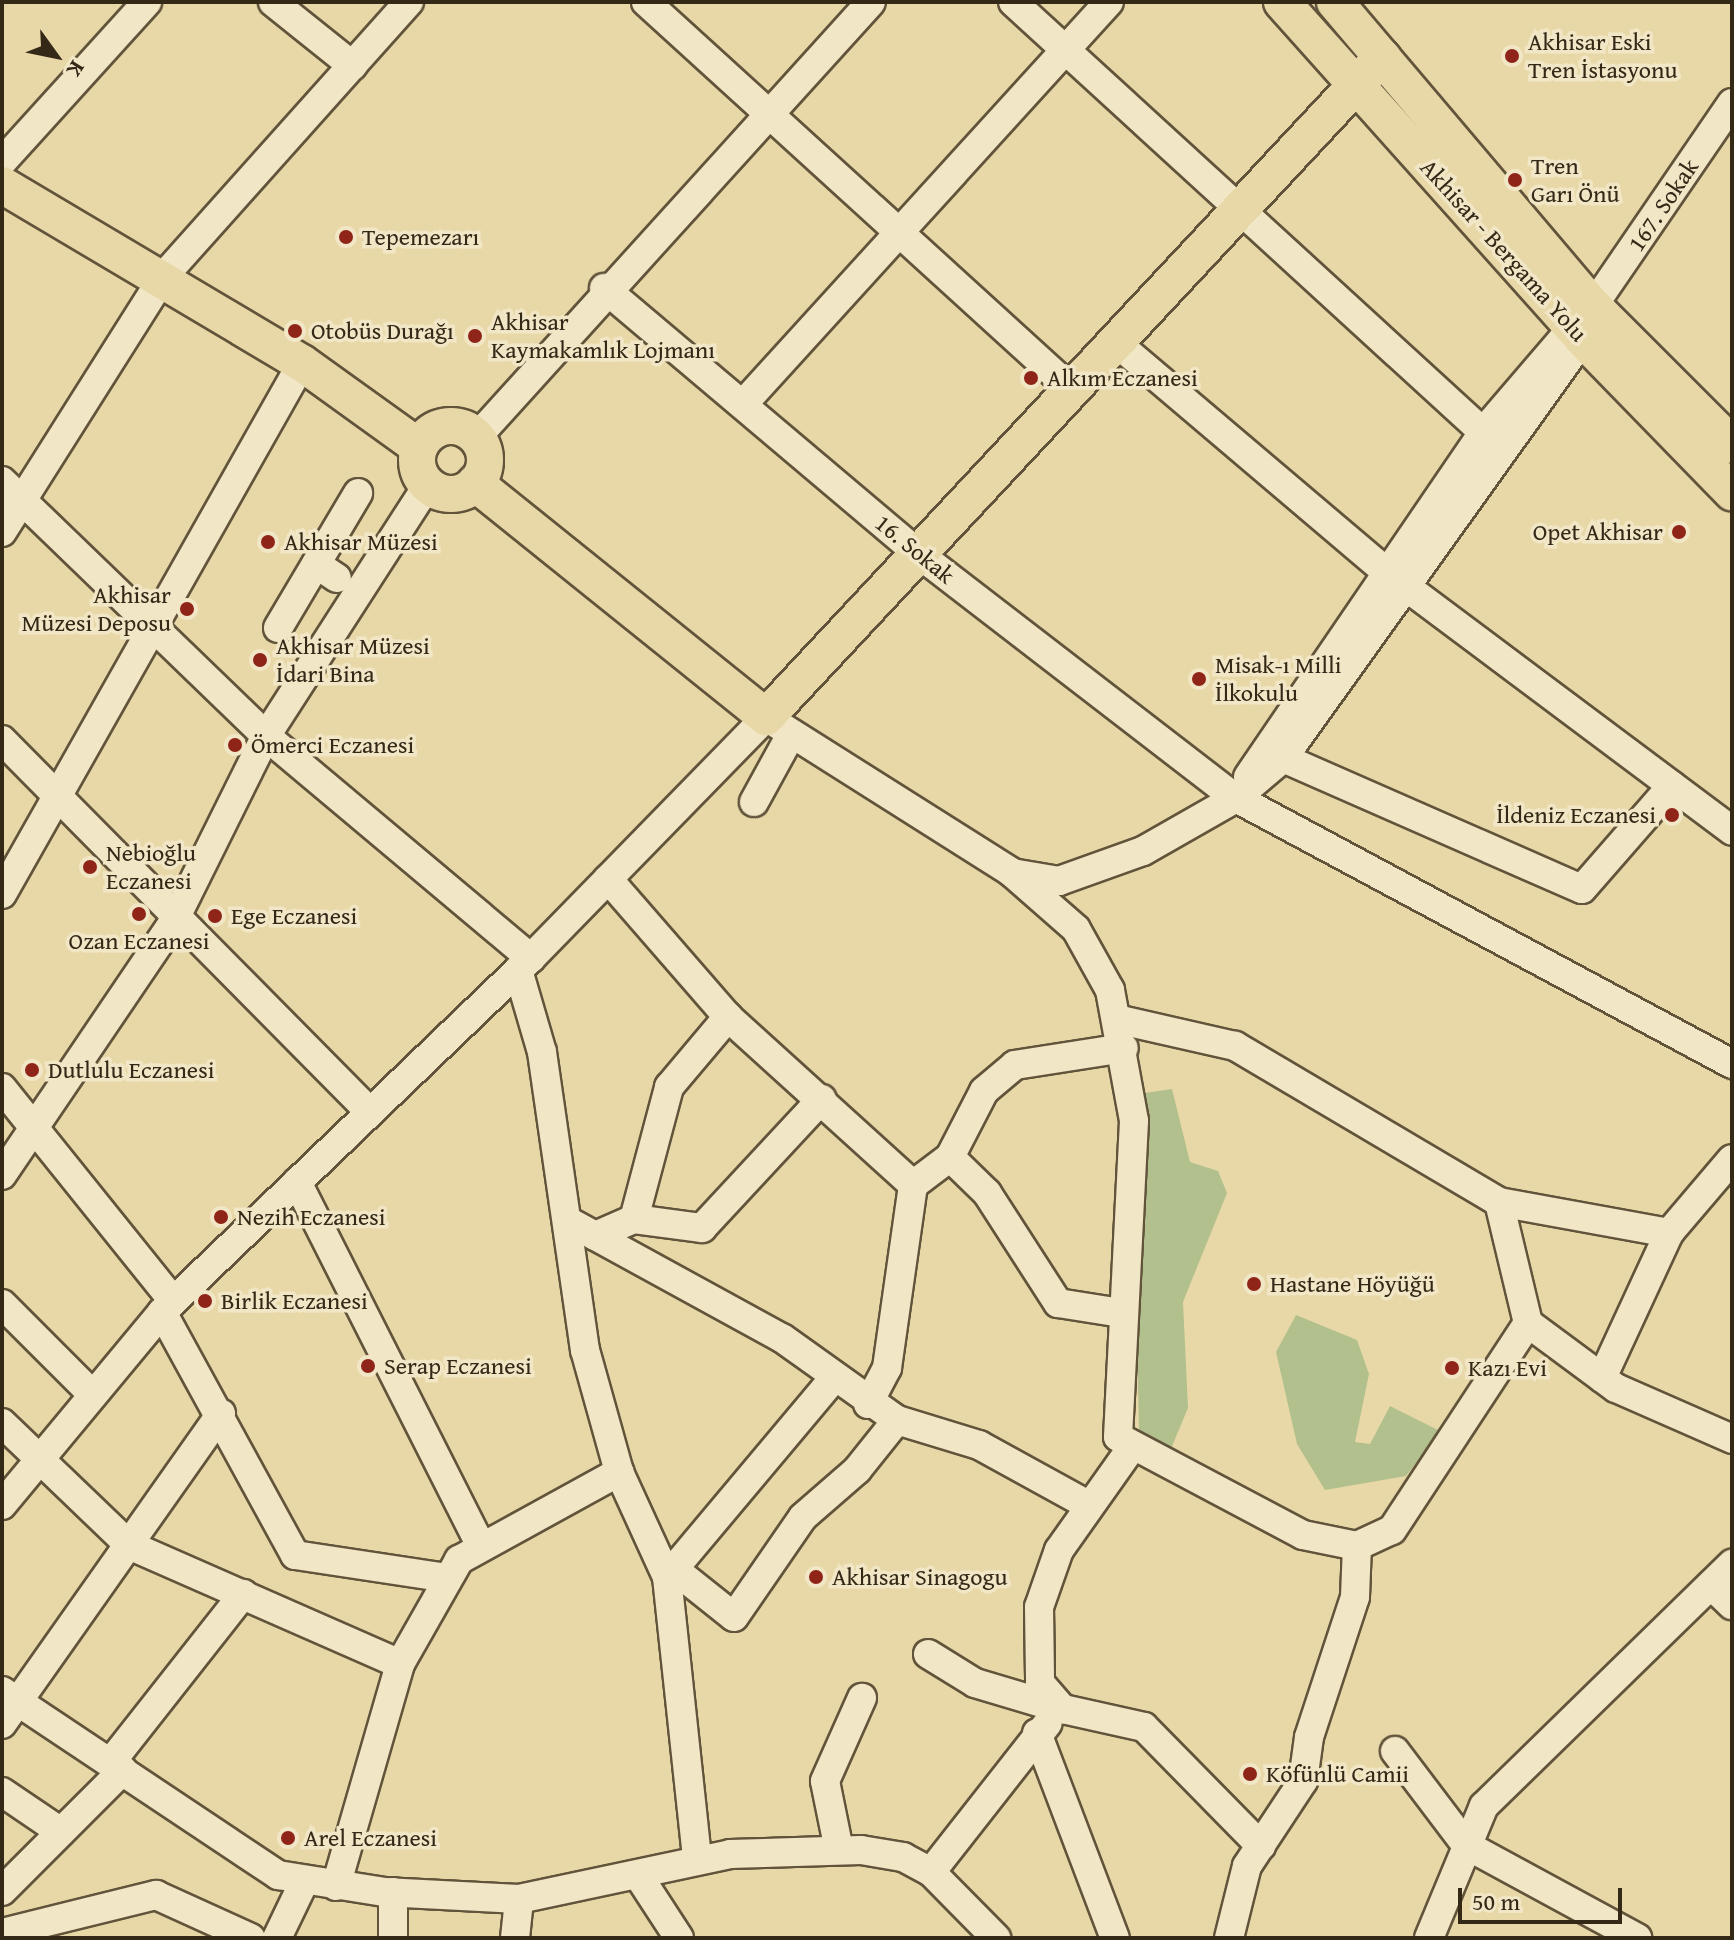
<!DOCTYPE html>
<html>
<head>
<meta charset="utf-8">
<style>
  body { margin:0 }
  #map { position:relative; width:1734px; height:1940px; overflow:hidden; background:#e9d8a7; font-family:"Gentium Book Plus",serif }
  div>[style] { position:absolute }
  .green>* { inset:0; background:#b1c08c }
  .roads { filter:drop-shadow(2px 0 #61543b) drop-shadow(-2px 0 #61543b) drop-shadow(0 2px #61543b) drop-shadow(0 -2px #61543b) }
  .minor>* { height:28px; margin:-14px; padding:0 14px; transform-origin:14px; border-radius:14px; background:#f1e6c6 }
  .major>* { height:36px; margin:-18px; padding:0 18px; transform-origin:18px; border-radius:18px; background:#e9d8a7 }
  .major>.ring { margin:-18px; padding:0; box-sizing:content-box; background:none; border:36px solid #e9d8a7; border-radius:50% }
  .dots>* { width:22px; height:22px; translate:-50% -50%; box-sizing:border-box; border:4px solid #f1e6c6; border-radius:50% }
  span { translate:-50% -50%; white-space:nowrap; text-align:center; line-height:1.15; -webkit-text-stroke:7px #f1e6c6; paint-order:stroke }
  .poi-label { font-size:24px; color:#342817 }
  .left { translate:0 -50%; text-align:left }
  .right { translate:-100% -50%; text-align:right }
  .street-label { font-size:24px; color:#342817 }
  .frame { position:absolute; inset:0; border:4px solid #342817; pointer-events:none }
  .north { position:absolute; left:16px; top:16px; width:80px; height:80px; -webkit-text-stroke:6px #f1e6c6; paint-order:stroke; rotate:123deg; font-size:22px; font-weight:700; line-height:32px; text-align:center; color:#342817 }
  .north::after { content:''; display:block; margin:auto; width:28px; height:36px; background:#342817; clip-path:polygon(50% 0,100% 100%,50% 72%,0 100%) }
  .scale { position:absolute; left:1458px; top:1888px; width:164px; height:36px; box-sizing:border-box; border:4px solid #342817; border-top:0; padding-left:10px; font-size:24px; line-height:28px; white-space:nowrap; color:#342817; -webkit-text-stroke:6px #f1e6c6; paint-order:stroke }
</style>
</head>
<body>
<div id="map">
  <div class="green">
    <i style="clip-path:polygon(1172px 1089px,1190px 1162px,1218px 1171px,1227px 1193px,1183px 1302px,1188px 1408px,1170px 1451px,1139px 1430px,1135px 1245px,1145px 1093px)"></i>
    <i style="clip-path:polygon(1296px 1315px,1357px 1340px,1369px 1374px,1355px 1442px,1370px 1444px,1390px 1406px,1440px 1431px,1406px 1476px,1325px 1490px,1297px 1444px,1276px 1352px)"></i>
  </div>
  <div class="roads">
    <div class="minor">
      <i style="left:273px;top:2px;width:102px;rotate:38.7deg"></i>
      <i style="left:646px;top:2px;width:572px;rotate:42.31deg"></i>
      <i style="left:1013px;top:2px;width:637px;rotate:42.46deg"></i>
      <i style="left:2px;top:162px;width:216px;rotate:-47.8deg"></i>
      <i style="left:604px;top:288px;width:409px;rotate:40.2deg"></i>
      <i style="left:916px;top:552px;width:404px;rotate:37.6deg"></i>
      <i style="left:1236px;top:798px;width:563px;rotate:28.2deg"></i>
      <i style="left:1113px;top:340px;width:357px;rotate:40.3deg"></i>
      <i style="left:1385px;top:571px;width:434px;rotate:36.8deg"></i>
      <i style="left:744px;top:403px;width:542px;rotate:-47.69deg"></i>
      <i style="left:476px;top:438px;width:588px;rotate:-47.82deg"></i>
      <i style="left:2px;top:481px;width:367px;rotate:44deg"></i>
      <i style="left:266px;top:736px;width:346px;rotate:40deg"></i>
      <i style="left:2px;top:532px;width:302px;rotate:-57.7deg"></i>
      <i style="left:163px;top:277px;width:369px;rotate:-48.2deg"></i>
      <i style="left:316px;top:564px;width:25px;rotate:34deg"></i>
      <i style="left:278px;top:628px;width:157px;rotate:-59.3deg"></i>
      <i style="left:2px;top:740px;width:523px;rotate:45.31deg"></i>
      <i style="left:1283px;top:758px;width:326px;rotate:23.7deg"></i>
      <i style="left:1582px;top:889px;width:137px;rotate:-48.9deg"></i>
      <i style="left:1248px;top:777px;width:417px;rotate:-55.7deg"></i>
      <i style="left:1483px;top:432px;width:157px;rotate:-49.4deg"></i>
      <i style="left:754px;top:802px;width:73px;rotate:-61.3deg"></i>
      <i style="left:1012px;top:873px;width:48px;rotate:9.7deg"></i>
      <i style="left:1059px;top:881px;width:89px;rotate:-19.7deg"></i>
      <i style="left:1143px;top:851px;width:107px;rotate:-29.7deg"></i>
      <i style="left:1236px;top:798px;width:62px;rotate:-40.4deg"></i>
      <i style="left:1283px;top:758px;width:515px;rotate:-54.4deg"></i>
      <i style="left:1583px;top:339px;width:34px;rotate:-73deg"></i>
      <i style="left:1593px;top:306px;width:246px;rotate:-55.6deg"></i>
      <i style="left:608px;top:879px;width:183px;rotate:49deg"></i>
      <i style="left:728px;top:1017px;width:250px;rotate:42.2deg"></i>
      <i style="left:2px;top:894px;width:610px;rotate:-60.53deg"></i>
      <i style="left:518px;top:970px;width:85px;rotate:73.7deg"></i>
      <i style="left:542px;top:1052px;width:301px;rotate:81.8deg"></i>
      <i style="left:585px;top:1350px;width:127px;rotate:74.4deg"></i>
      <i style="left:619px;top:1472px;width:115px;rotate:65.4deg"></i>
      <i style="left:667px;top:1577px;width:285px;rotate:83.9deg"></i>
      <i style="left:2px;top:1088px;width:273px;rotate:51.2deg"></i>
      <i style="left:950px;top:1157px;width:52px;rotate:44.2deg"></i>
      <i style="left:987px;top:1193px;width:131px;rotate:57.2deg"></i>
      <i style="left:1058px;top:1303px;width:64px;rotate:9deg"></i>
      <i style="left:2px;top:1175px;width:307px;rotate:-55.9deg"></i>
      <i style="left:174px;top:921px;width:207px;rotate:-63.6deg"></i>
      <i style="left:266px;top:736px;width:299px;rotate:-57.2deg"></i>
      <i style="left:297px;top:1182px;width:408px;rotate:63.2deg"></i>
      <i style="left:1499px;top:1202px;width:173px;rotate:10.3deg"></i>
      <i style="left:634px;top:1219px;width:137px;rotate:-75.1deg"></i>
      <i style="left:669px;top:1087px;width:92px;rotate:-49.9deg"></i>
      <i style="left:568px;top:1221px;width:244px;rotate:28.7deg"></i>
      <i style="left:782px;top:1338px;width:141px;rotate:35.5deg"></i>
      <i style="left:897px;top:1420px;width:86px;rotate:17deg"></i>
      <i style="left:979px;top:1445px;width:124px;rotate:28.8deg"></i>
      <i style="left:595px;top:1236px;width:43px;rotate:-23.6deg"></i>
      <i style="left:634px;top:1219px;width:69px;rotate:7.5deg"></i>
      <i style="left:702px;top:1228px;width:176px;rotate:-47.1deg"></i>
      <i style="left:2px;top:1304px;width:126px;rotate:45deg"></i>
      <i style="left:162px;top:1312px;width:277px;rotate:61.3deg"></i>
      <i style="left:295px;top:1555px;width:154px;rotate:8.6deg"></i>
      <i style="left:1528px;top:1323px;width:109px;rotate:36.5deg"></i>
      <i style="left:1616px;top:1388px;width:127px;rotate:23.7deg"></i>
      <i style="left:1602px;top:1378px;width:160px;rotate:-65.2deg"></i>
      <i style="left:1669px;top:1233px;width:97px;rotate:-49.6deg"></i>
      <i style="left:868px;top:1404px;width:41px;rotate:-62.2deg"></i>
      <i style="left:887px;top:1368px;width:185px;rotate:-81.9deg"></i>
      <i style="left:913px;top:1185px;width:46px;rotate:-37.1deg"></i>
      <i style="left:950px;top:1157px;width:74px;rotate:-62.7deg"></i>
      <i style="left:984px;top:1091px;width:40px;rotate:-40deg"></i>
      <i style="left:1015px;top:1065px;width:110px;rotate:-8.9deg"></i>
      <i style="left:2px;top:1423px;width:176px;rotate:43.8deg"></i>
      <i style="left:129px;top:1545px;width:296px;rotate:23.7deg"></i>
      <i style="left:1132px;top:1447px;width:126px;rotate:125.3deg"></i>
      <i style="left:1059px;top:1550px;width:60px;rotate:109.3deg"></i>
      <i style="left:1039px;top:1607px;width:76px;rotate:89.2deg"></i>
      <i style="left:1040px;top:1683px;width:35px;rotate:49deg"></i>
      <i style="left:1063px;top:1709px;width:83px;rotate:12.5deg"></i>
      <i style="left:1144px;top:1727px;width:167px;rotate:45.5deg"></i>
      <i style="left:2px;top:1505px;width:251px;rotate:-50.3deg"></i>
      <i style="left:162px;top:1312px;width:511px;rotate:-43.81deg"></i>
      <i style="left:531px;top:958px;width:337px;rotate:-45.7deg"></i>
      <i style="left:766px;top:717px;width:290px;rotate:32.3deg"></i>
      <i style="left:1011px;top:872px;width:86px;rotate:41.2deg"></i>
      <i style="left:1076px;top:929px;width:70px;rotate:60.9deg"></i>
      <i style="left:1110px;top:990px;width:133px;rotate:79.6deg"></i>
      <i style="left:1134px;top:1121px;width:316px;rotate:92.9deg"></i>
      <i style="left:1118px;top:1437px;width:209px;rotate:27.9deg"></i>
      <i style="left:1303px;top:1535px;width:55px;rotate:11.5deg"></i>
      <i style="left:1357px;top:1546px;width:38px;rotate:-25deg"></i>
      <i style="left:1392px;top:1530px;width:248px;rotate:-56.7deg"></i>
      <i style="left:1528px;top:1323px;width:124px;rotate:-103.5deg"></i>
      <i style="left:1499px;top:1202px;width:307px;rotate:-149.4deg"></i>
      <i style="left:1235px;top:1046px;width:117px;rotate:-167.2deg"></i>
      <i style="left:675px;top:1570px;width:75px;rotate:38.5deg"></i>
      <i style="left:734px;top:1617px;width:121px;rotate:-55.4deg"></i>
      <i style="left:803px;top:1517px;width:72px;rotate:-41deg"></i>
      <i style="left:857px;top:1470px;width:64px;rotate:-51.3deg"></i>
      <i style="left:667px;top:1577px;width:261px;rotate:-50deg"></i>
      <i style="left:1711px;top:1585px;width:29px;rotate:44deg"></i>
      <i style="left:928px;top:1654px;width:55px;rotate:31.7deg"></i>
      <i style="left:975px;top:1683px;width:91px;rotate:16.6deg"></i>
      <i style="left:2px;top:1691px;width:332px;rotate:33.7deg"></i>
      <i style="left:278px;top:1875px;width:107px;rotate:9.1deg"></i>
      <i style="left:384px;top:1892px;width:135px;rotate:3deg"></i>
      <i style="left:519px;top:1899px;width:216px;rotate:-12deg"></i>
      <i style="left:730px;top:1854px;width:131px;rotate:-1.7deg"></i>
      <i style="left:861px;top:1850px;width:43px;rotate:9.5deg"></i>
      <i style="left:903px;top:1857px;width:32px;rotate:28deg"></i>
      <i style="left:931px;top:1872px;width:93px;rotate:45.4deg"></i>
      <i style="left:2px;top:1724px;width:380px;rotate:-54.8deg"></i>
      <i style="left:1037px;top:1733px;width:219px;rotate:69.2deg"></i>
      <i style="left:1395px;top:1751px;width:118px;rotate:52.9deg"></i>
      <i style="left:1466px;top:1845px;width:195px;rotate:28.5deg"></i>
      <i style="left:111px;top:1762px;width:214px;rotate:-51.8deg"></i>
      <i style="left:2px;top:1792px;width:71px;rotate:34.1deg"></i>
      <i style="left:839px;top:1850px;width:70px;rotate:-101.5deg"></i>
      <i style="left:825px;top:1781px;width:91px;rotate:-66deg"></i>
      <i style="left:931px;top:1872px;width:189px;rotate:-51.9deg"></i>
      <i style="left:638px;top:1875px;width:75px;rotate:56.9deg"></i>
      <i style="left:336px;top:1886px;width:231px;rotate:-73.9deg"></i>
      <i style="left:400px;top:1664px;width:120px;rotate:-60.4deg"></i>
      <i style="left:459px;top:1560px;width:183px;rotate:-28.8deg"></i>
      <i style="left:2px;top:1891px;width:171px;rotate:-45deg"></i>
      <i style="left:393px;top:1892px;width:46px;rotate:90deg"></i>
      <i style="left:2px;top:1933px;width:159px;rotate:-13.9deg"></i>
      <i style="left:156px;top:1895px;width:104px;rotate:24.4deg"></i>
      <i style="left:277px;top:1938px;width:62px;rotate:-64.3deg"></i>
      <i style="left:515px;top:1938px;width:39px;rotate:-84deg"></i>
      <i style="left:1229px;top:1938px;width:74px;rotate:-76deg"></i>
      <i style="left:1247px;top:1866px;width:102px;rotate:-56.6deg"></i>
      <i style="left:1303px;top:1781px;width:44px;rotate:-82.2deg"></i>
      <i style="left:1309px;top:1737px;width:147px;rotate:-71.8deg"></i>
      <i style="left:1355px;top:1597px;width:51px;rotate:-87.8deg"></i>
      <i style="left:1429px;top:1938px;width:143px;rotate:-67.4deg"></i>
      <i style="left:1484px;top:1806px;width:347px;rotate:-44.3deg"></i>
    </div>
    <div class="major">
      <i style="left:1282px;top:2px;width:452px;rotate:48.2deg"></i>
      <i style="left:1583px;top:339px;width:214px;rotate:45.8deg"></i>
      <i style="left:1335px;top:2px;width:399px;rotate:49.7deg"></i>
      <i style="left:1593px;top:306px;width:197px;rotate:45deg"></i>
      <i style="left:2px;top:185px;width:349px;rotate:30.7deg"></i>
      <i style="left:302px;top:363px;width:144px;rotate:35.7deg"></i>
      <i class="ring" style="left:417px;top:426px;width:32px;height:32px"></i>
      <i style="left:475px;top:483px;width:373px;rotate:38.8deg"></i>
      <i style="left:766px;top:717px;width:903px;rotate:-46.97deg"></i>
    </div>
  </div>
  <div class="dots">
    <i style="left:1512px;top:56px;background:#8f2418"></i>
    <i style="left:1515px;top:180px;background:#8f2418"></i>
    <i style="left:346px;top:237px;background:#8f2418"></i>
    <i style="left:295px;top:331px;background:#8f2418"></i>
    <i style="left:475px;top:336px;background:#8f2418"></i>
    <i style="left:1031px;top:378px;background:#8f2418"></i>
    <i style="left:1679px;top:532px;background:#8f2418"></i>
    <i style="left:268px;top:542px;background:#8f2418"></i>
    <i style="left:187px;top:609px;background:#8f2418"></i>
    <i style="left:260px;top:660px;background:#8f2418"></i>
    <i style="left:1199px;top:679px;background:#8f2418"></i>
    <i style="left:235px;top:745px;background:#8f2418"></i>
    <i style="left:1672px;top:815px;background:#8f2418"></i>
    <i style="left:90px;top:867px;background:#8f2418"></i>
    <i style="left:139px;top:914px;background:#8f2418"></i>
    <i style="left:215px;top:916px;background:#8f2418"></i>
    <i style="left:32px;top:1070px;background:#8f2418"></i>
    <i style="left:221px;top:1217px;background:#8f2418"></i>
    <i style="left:1254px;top:1284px;background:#8f2418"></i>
    <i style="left:205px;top:1301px;background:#8f2418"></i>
    <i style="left:368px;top:1366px;background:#8f2418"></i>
    <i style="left:1452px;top:1368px;background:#8f2418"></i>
    <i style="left:816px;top:1577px;background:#8f2418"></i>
    <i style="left:1250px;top:1774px;background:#8f2418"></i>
    <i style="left:288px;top:1838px;background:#8f2418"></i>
  </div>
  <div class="poi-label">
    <span class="left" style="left:1528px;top:56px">Akhisar Eski<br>Tren İstasyonu</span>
    <span class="left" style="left:1531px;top:180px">Tren<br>Garı Önü</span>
    <span class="left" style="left:362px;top:237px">Tepemezarı</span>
    <span class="left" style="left:491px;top:336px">Akhisar<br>Kaymakamlık Lojmanı</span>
    <span class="left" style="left:311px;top:331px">Otobüs Durağı</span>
    <span class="left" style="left:1047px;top:378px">Alkım Eczanesi</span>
    <span class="right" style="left:1663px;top:532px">Opet Akhisar</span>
    <span class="left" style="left:284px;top:542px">Akhisar Müzesi</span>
    <span class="right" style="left:171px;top:609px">Akhisar<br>Müzesi Deposu</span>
    <span class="left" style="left:276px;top:660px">Akhisar Müzesi<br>İdari Bina</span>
    <span class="left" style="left:1215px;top:679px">Misak-ı Milli<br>İlkokulu</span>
    <span class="left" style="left:251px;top:745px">Ömerci Eczanesi</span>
    <span class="right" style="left:1656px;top:815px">İldeniz Eczanesi</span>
    <span class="left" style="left:106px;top:867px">Nebioğlu<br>Eczanesi</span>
    <span class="left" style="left:231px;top:916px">Ege Eczanesi</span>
    <span style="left:139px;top:941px">Ozan Eczanesi</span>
    <span class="left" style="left:48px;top:1070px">Dutlulu Eczanesi</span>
    <span class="left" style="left:237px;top:1217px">Nezih Eczanesi</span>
    <span class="left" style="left:1270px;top:1284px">Hastane Höyüğü</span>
    <span class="left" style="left:221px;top:1301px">Birlik Eczanesi</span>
    <span class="left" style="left:384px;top:1366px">Serap Eczanesi</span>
    <span class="left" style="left:1468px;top:1368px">Kazı Evi</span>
    <span class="left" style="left:832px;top:1577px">Akhisar Sinagogu</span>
    <span class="left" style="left:1266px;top:1774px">Köfünlü Camii</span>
    <span class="left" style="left:304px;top:1838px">Arel Eczanesi</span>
  </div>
  <div class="street-label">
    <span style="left:1663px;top:205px;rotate:-56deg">167. Sokak</span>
    <span style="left:1504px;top:250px;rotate:48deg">Akhisar - Bergama Yolu</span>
    <span style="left:915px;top:549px;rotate:39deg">16. Sokak</span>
  </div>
  <div class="frame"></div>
  <div class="north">K</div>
  <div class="scale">50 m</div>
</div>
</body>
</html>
